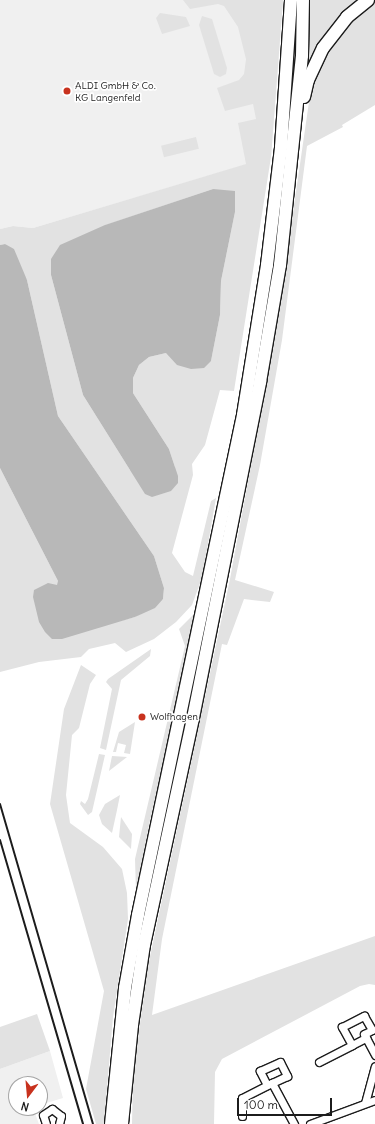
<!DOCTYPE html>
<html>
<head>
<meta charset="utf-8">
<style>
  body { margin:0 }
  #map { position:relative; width:375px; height:1124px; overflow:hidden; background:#fff; font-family:Delius,sans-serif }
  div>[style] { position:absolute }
  .built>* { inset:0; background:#f0f0f0 }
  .green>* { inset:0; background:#e2e2e2; transform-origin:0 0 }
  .water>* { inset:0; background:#b8b8b8 }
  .roads { filter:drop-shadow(1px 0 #1c1c1c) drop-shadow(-1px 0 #1c1c1c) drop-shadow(0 1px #1c1c1c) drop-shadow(0 -1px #1c1c1c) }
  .minor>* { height:7px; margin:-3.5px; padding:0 3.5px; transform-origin:3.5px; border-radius:3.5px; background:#fff }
  .motorway>* { height:12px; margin:-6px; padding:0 6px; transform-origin:6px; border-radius:6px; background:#fff }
  .rail>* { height:2px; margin:-1px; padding:0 1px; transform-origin:1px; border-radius:1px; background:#1c1c1c }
  .dots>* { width:11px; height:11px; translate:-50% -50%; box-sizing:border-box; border:2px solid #fff; border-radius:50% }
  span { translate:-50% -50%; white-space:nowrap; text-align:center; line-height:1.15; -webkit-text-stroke:3.5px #fff; paint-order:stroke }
  .poi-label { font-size:10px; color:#1c1c1c }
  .left { translate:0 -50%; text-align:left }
  .north { position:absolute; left:8px; top:1076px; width:40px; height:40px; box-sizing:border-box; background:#fff; border:1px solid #a4a4a4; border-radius:50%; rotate:196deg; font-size:11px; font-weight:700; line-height:16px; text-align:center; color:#1c1c1c }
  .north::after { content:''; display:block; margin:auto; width:14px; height:18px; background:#c8321e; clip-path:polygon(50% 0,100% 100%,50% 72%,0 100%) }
  .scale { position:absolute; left:237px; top:1098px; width:95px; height:18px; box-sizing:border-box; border:2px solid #1c1c1c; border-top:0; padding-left:5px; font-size:12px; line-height:14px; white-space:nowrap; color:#1c1c1c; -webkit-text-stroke:3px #fff; paint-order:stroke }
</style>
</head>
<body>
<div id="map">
  <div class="built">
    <i style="clip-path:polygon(0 0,283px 0,271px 157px,33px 228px,13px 226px,0 229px)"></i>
    <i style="clip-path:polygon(50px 1051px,63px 1098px,40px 1105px,40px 1084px,16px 1084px,16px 1108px,33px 1108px,39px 1124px,0 1124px,0 1069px)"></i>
  </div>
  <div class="green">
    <i style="clip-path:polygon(evenodd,183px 0,283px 0,271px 157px,234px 391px,220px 390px,205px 445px,192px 464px,193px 475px,172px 553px,185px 572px,193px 576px,211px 501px,216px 498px,202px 578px,192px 605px,176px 622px,154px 639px,126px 652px,115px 643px,89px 649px,81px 657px,39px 662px,0 672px,0 468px,58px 581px,58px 585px,53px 585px,52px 639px,135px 617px,163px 599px,164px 588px,154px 556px,58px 416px,27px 280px,5px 244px,0 245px,0 229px,13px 226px,33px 228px,246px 164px,238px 123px,256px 119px,253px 104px,225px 111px,217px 88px,239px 80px,244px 74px,246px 59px,238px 27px,224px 6px,218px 4px,190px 9px,183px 0,213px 189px,235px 212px,221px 281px,220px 315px,211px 361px,166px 353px,149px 357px,139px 365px,133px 378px,133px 393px,169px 449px,175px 467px,130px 470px,83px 395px,51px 275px,106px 225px,213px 189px)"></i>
    <i style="clip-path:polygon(310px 0,363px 0,305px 79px,309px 33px)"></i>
    <i style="clip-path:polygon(375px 1px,375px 105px,342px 125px,343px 127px,307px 146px,282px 340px,260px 465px,235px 580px,274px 592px,270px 602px,244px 599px,227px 645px,222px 644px,162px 939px,152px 1015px,375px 936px,375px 985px,369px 984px,360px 986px,222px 1059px,215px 1072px,214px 1124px,132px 1124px,133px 1074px,148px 966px,230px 579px,276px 330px,311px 88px,328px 50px,349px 23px)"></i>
    <i style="clip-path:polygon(160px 13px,186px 17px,190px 26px,162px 34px,156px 18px)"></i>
    <i style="clip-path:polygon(202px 16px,212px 19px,227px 68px,226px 74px,220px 77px,214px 74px,199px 25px)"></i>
    <i style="left:196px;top:137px;width:12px;height:36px;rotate:76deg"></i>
    <i style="clip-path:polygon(197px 611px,149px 825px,136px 892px,135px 859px,185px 646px,179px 629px)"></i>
    <i style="clip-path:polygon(151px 649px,150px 656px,121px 680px,106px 750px,100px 748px,112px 689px,106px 682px,108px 679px)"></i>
    <i style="clip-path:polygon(81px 665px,96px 675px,90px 684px,79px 728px,72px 735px,66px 795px,70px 823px,103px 847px,122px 869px,127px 893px,128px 919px,113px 1017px,104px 1124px,96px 1124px,86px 1089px,104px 991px,50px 804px,64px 709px)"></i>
    <i style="clip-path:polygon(135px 722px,130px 754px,124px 753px,126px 745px,118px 743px,116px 752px,113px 752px,119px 732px)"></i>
    <i style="clip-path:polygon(99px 754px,105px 755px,92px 812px,88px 815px,80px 804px,81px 801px,85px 804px,88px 799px)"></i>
    <i style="clip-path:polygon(112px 756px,127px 757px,109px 771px)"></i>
    <i style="clip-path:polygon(120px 795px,117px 810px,112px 833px,102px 824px,99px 815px,105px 804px)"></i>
    <i style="clip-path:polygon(121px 817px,132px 834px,131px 849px,119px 837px)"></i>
    <i style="clip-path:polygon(37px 1014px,50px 1051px,0 1069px,0 1027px)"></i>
  </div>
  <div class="water">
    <i style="clip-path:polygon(213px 189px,235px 191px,235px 212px,221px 281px,220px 315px,211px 361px,204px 368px,191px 369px,177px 365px,166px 353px,149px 357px,139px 365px,133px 378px,133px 393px,169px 449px,178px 476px,178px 483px,171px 491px,152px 497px,145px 494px,83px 395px,51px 275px,51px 259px,60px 245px,105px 225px)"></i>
    <i style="clip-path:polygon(5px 244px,14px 249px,27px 280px,58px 416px,154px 556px,164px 588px,163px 599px,155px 608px,135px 617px,62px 639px,52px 639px,45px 632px,39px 622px,33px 597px,34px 590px,48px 583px,57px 585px,58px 581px,0 468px,0 245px)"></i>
  </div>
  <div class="roads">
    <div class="minor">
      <i style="left:352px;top:1045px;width:16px;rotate:-27deg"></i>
      <i style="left:319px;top:1062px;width:37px;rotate:-27deg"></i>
      <i style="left:352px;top:1045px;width:21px;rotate:-119deg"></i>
      <i style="left:342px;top:1027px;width:25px;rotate:-27deg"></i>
      <i style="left:364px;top:1016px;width:16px;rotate:60deg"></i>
      <i style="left:372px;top:1030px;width:9px;rotate:153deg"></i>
      <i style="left:364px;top:1034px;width:24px;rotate:62deg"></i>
      <i style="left:267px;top:1085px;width:16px;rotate:-117deg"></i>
      <i style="left:260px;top:1071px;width:22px;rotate:-24deg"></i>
      <i style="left:280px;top:1062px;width:16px;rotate:63deg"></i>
      <i style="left:287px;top:1076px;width:17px;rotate:155deg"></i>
      <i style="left:365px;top:1103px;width:38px;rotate:-75deg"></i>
      <i style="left:242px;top:1116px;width:18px;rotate:-90deg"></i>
      <i style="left:242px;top:1098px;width:34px;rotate:-27deg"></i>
      <i style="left:272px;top:1083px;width:47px;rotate:61.8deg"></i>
      <i style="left:46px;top:1124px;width:9px;rotate:-108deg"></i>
      <i style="left:43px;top:1115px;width:11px;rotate:-34deg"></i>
      <i style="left:52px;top:1109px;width:11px;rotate:38deg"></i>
      <i style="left:61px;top:1116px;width:8px;rotate:104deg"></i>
      <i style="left:310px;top:1124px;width:69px;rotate:-20.3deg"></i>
    </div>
    <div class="motorway">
      <i style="left:304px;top:97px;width:17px;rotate:-77deg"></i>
      <i style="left:308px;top:80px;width:35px;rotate:-65deg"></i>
      <i style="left:323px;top:48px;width:39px;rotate:-52deg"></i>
      <i style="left:347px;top:17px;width:27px;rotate:-39deg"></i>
      <i style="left:111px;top:1124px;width:137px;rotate:-84.1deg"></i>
      <i style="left:125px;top:988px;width:74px;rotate:-79.9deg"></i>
      <i style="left:138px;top:915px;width:511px;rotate:-78.14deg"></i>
      <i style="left:243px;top:415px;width:152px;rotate:-80.9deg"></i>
      <i style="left:267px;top:265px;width:119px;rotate:-83.2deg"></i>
      <i style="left:281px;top:147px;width:147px;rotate:-86.1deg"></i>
      <i style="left:122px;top:1124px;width:100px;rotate:-84.2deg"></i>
      <i style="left:132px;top:1025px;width:81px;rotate:-81.5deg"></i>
      <i style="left:144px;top:945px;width:232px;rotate:-77.8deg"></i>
      <i style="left:193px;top:718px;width:343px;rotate:-78.7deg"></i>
      <i style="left:260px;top:382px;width:119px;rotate:-80.3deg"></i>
      <i style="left:280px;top:265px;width:210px;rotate:-84deg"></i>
      <i style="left:302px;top:56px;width:56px;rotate:-89deg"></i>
    </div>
  </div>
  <div class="rail">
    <i style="left:0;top:804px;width:333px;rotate:73.8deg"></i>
    <i style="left:0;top:840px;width:296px;rotate:73.7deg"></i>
  </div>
  <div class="dots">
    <i style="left:67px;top:91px;background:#c8321e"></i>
    <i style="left:142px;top:717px;background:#c8321e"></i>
  </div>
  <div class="poi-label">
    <span class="left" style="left:75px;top:91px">ALDI GmbH &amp; Co.<br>KG Langenfeld</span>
    <span class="left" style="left:150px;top:717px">Wolfhagen</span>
  </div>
  <div class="north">N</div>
  <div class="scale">100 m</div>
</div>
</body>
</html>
